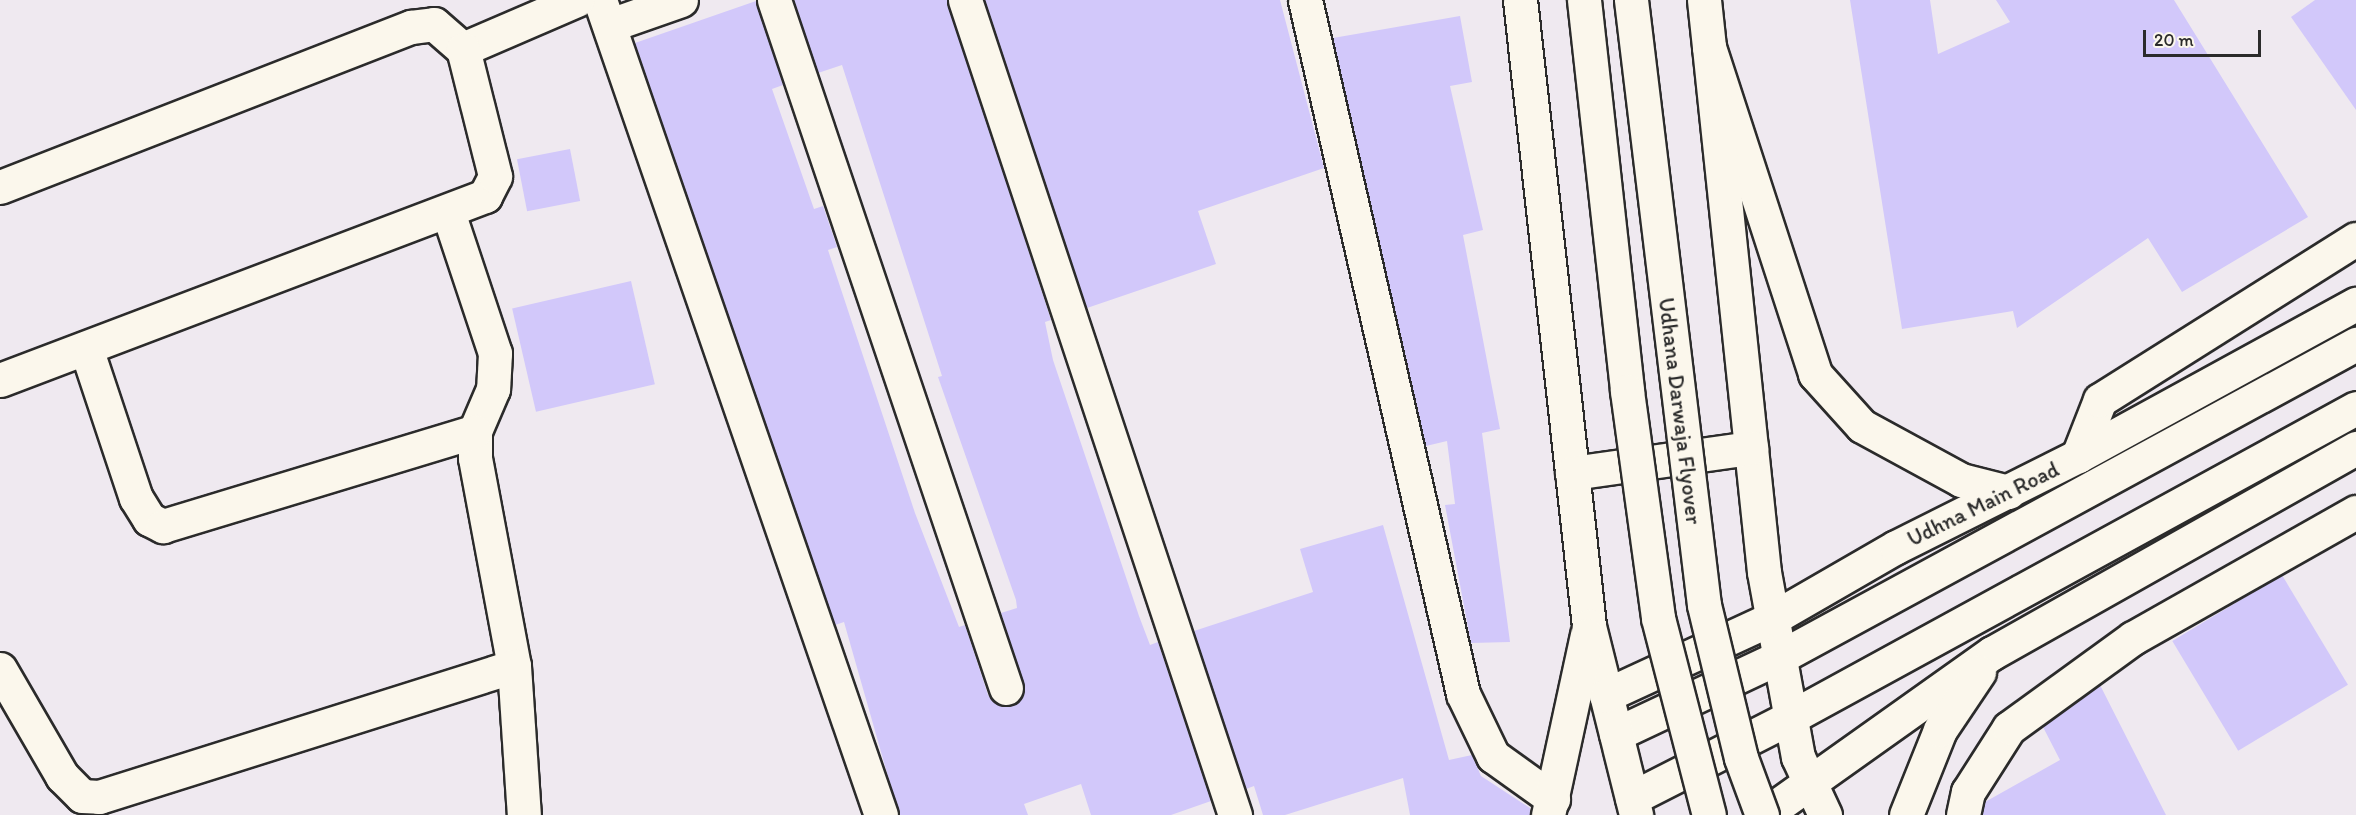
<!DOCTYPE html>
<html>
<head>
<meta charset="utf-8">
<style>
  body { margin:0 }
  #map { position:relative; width:2356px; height:815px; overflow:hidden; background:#efe9f0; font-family:Itim,sans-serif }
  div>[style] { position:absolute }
  .building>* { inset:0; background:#d2c8fa; transform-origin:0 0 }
  .roads { filter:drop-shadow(2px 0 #2b2b2b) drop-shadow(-2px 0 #2b2b2b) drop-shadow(0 2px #2b2b2b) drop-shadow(0 -2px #2b2b2b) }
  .minor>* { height:33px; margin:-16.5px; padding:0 16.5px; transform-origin:16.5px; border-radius:16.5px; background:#fbf7ec }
  .major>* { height:33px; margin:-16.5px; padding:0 16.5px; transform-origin:16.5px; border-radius:16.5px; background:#fbf7ec }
  .highway>* { height:33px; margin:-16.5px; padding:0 16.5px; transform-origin:16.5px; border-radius:16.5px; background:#fbf7ec }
  .bridges { filter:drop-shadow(2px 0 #2b2b2b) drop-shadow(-2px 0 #2b2b2b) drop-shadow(0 2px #2b2b2b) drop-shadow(0 -2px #2b2b2b) }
  .highway-bridge>* { height:33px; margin:-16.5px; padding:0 16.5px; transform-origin:16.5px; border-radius:16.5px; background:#fbf7ec }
  span { translate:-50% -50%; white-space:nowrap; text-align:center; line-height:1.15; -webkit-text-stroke:4.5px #fbf7ec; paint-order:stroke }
  .street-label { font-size:22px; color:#2b2b2b }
  .scale { position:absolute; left:2143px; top:30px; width:118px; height:27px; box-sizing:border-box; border:3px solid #2b2b2b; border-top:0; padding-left:8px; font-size:18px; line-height:21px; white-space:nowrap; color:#2b2b2b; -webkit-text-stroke:4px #fbf7ec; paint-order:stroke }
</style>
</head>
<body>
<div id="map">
  <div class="building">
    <i style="clip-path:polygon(794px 0,947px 0,1051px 320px,1045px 322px,1053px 360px,1139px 616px,1150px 645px,1158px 642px,1211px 801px,1171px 815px,1091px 815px,1081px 784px,1024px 804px,1028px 815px,899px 815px,844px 622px,835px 625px,635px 43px,756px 1px,783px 85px,772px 89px,814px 209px,823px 206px,837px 247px,828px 250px,915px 513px,959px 627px,965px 625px,988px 695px,994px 702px,1011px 706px,1020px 700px,1024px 683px,1001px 613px,1017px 608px,1016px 600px,938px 377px,942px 376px,842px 65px,818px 73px)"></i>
    <i style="clip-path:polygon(985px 0,1280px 0,1324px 168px,1198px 211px,1216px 264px,1087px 308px)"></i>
    <i style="clip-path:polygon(1850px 0,1930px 0,1938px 54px,2010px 22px,1996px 0,2174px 0,2308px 217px,2182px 292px,2148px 238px,2017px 328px,2013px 311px,1902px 329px)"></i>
    <i style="clip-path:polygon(2315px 0,2356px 0,2356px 110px,2291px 17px)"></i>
    <i style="clip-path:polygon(1460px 16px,1472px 82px,1450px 86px,1483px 230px,1463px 235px,1500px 429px,1482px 433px,1510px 642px,1471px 643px,1445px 505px,1455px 504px,1447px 441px,1426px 446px,1333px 38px)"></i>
    <i style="left:570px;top:149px;width:53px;height:54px;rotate:79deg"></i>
    <i style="left:631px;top:281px;width:106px;height:122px;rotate:77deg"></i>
    <i style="clip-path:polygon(1383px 525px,1449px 760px,1472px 755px,1481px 776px,1530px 808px,1530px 815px,1410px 815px,1403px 778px,1285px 815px,1263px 815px,1254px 786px,1246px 789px,1194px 631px,1313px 592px,1300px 549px)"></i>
    <i style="left:2282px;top:575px;width:128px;height:128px;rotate:59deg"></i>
    <i style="clip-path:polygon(2100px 685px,2166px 815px,1982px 815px,1985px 802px,2060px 760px,2043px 727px)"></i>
  </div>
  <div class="roads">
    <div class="minor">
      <i style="left:600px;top:0;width:862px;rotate:70.98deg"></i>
      <i style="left:774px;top:0;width:726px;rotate:71.37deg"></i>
      <i style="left:965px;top:0;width:859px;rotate:71.67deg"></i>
      <i style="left:1305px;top:0;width:712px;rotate:77.17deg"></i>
      <i style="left:1463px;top:694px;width:69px;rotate:64.2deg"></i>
      <i style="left:1493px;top:756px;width:74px;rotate:35.6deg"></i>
      <i style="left:613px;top:24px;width:72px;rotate:-19.4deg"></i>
      <i style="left:0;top:187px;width:441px;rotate:-21.3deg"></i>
      <i style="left:411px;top:27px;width:23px;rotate:-7deg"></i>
      <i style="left:434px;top:24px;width:38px;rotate:41deg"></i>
      <i style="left:463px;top:49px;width:124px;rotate:-23.3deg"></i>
      <i style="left:448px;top:212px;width:149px;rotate:71.6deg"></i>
      <i style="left:495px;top:353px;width:36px;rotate:93deg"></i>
      <i style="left:493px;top:389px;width:46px;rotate:113.2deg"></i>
      <i style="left:475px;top:431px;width:27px;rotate:90deg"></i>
      <i style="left:475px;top:458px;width:212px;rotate:79.4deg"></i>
      <i style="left:514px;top:666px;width:149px;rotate:86.2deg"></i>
      <i style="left:86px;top:348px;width:158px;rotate:71.6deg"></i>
      <i style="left:136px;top:498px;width:25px;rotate:58deg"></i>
      <i style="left:149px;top:519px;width:16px;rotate:27deg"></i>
      <i style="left:163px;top:526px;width:326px;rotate:-16.9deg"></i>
      <i style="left:0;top:380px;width:519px;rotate:-20.78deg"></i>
      <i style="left:485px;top:196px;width:22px;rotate:-63deg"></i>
      <i style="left:495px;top:176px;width:131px;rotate:-104.1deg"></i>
      <i style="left:2078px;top:456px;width:60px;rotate:-68.6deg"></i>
      <i style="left:2100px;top:400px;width:302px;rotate:-32.2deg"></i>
      <i style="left:0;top:669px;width:124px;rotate:59.9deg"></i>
      <i style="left:62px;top:776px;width:28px;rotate:45deg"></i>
      <i style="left:82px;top:796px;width:17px;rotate:3deg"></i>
      <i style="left:99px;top:797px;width:435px;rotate:-17.5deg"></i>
      <i style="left:1963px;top:815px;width:24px;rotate:-78deg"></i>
      <i style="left:1968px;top:792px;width:76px;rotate:-57.4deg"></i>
      <i style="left:2009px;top:728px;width:153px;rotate:-36deg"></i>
      <i style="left:2133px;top:638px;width:256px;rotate:-29.5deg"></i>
    </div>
    <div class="major">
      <i style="left:1616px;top:734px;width:181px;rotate:-25.2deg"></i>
      <i style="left:1780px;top:657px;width:656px;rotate:-28.52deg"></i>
      <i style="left:1632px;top:798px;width:178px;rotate:-27deg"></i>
      <i style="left:1791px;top:717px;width:644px;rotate:-28.67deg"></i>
    </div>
    <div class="highway">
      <i style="left:1520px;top:0;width:630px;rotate:83.71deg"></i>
      <i style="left:1589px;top:626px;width:195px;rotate:76deg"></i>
      <i style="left:1704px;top:0;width:47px;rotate:83.9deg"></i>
      <i style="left:1709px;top:47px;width:344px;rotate:72deg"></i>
      <i style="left:1815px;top:374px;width:70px;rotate:47.9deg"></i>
      <i style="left:1862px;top:426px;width:113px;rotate:28.6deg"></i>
      <i style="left:1961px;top:480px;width:49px;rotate:14.3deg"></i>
      <i style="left:1709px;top:47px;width:528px;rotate:84.02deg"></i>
      <i style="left:1764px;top:572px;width:188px;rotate:79.6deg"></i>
      <i style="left:1798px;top:757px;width:64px;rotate:65deg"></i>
      <i style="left:1572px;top:473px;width:181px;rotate:-8deg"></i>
      <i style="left:1606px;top:695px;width:184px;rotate:-24.8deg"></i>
      <i style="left:1773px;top:618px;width:142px;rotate:-30deg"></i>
      <i style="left:1896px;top:547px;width:203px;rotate:-26.6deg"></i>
      <i style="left:2078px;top:456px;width:317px;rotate:-28.7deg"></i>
      <i style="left:1548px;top:815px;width:184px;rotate:-77.8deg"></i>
      <i style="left:1764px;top:815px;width:280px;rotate:-35.4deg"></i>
      <i style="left:1992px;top:653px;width:418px;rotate:-29.4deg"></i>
      <i style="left:1906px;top:815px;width:92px;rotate:-68.2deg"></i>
      <i style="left:1940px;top:730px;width:70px;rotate:-56.1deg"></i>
    </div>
  </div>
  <div class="bridges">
    <div class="highway-bridge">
      <i style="left:1584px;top:0;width:393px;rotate:83.7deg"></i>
      <i style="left:1627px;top:391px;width:229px;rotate:82.2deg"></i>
      <i style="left:1658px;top:618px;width:203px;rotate:75.5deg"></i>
      <i style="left:1631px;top:0;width:609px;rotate:83.12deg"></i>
      <i style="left:1704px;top:605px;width:157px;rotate:76.4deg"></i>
      <i style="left:1741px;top:758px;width:61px;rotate:69.8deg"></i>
    </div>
  </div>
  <div class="street-label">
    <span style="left:1680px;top:411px;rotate:83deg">Udhana Darwaja Flyover</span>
    <span style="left:1983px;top:504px;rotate:-26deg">Udhna Main Road</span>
  </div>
  <div class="scale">20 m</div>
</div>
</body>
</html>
